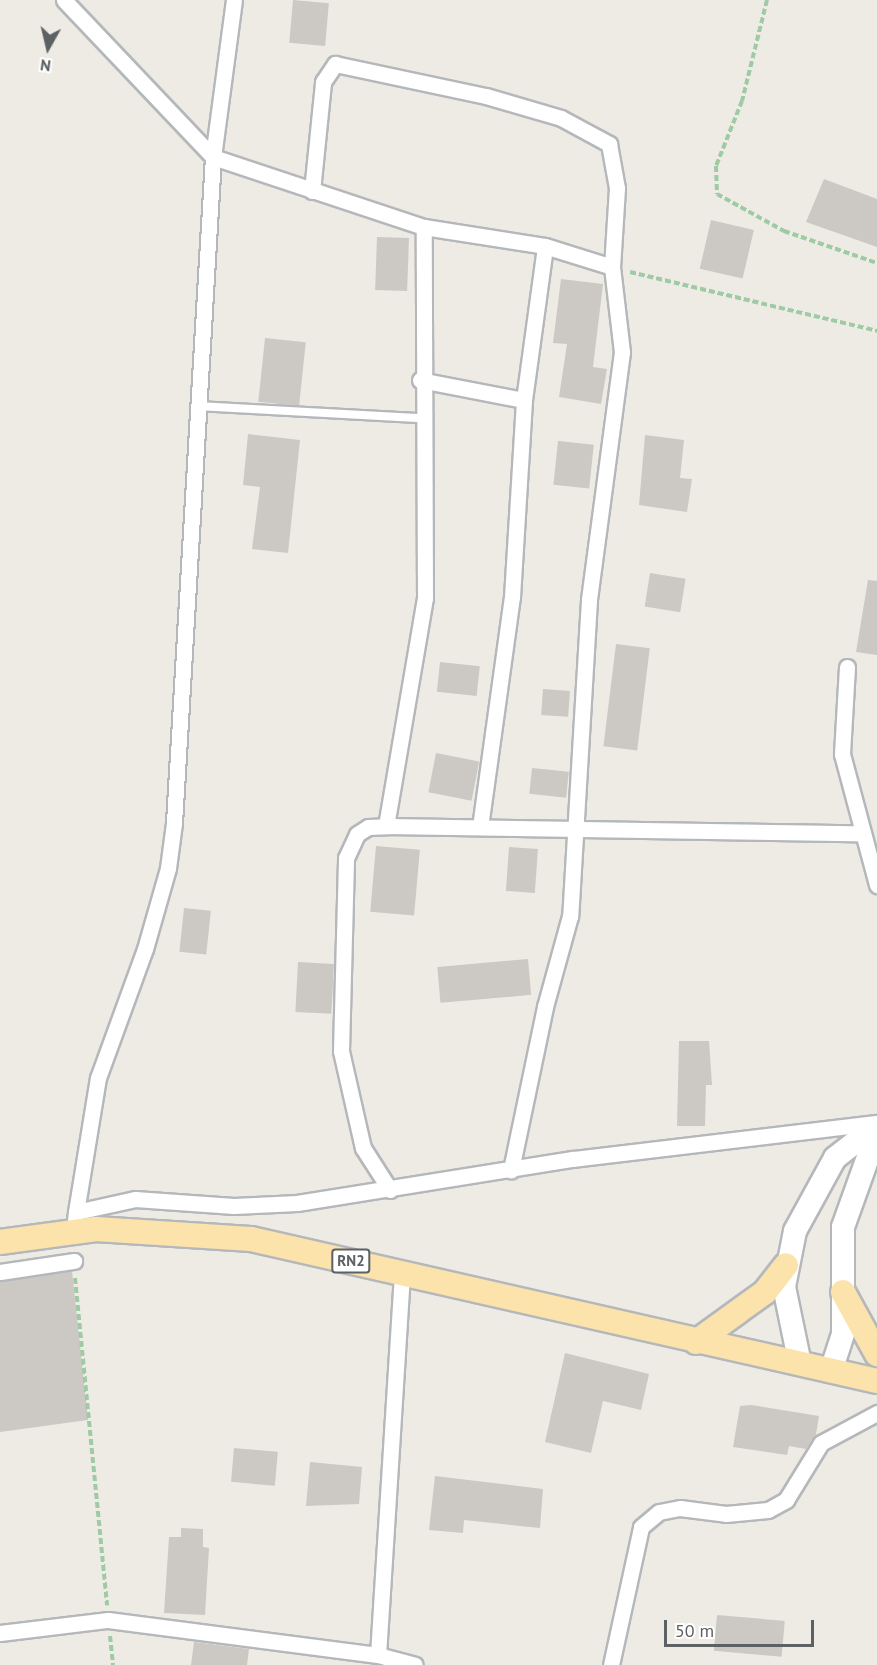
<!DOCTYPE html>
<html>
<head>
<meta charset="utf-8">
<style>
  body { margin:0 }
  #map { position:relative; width:877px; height:1665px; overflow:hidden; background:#eeebe4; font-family:"PT Sans",sans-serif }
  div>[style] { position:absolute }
  .building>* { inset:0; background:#ccc8c4; transform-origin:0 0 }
  .path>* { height:4px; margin-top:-2px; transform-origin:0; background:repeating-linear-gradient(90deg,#9ecaa4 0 6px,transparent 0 9px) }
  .roads { filter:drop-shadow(2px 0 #b5b8bb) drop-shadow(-2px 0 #b5b8bb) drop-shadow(0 2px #b5b8bb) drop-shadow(0 -2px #b5b8bb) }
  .service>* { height:8px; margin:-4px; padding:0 4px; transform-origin:4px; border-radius:4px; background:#fff }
  .minor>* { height:15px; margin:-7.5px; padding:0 7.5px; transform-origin:7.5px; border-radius:7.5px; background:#fff }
  .secondary>* { height:22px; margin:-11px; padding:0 11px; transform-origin:11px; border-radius:11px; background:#fff }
  .primary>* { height:24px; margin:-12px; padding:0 12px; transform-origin:12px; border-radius:12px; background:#fce3ac }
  span { translate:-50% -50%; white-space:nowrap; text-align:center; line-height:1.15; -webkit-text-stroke:4.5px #fff; paint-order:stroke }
  .shield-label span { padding:2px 4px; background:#fff; border:2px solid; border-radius:4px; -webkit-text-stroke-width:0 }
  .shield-label { font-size:15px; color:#5c6164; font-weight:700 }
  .north { position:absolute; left:18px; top:18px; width:60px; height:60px; -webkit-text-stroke:4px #fff; paint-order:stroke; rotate:188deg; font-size:16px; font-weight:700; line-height:24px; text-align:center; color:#5c6164 }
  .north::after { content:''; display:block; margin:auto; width:21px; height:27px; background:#5c6164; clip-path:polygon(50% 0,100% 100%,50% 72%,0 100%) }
  .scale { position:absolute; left:664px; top:1620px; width:150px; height:27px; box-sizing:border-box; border:3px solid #5c6164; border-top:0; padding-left:8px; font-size:18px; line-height:21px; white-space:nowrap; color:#5c6164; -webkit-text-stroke:4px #fff; paint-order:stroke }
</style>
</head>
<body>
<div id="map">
  <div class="building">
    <i style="left:293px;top:0;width:36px;height:43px;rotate:5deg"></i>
    <i style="clip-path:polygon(824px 179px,877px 199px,877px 247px,806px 222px)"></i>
    <i style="left:711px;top:220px;width:44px;height:50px;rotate:13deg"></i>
    <i style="left:377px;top:237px;width:32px;height:53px;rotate:2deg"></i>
    <i style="clip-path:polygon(561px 279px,603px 284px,593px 367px,607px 369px,601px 404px,559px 397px,567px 344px,553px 343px)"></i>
    <i style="left:265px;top:338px;width:41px;height:64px;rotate:6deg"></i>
    <i style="clip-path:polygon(248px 434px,300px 440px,288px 553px,252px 549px,260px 487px,243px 485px)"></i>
    <i style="clip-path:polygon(645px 435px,684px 440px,680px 478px,692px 479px,687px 512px,639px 505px)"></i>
    <i style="left:558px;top:441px;width:36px;height:44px;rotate:6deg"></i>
    <i style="left:650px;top:573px;width:36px;height:34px;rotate:9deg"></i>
    <i style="clip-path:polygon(868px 580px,877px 581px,877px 655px,856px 652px)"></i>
    <i style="left:616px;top:644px;width:34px;height:103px;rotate:7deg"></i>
    <i style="left:440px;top:662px;width:40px;height:30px;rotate:6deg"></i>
    <i style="left:543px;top:689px;width:27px;height:26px;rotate:4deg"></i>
    <i style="left:436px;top:753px;width:44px;height:40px;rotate:11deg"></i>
    <i style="left:532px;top:768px;width:37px;height:26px;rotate:6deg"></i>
    <i style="left:376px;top:846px;width:44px;height:66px;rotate:5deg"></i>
    <i style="left:509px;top:847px;width:29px;height:44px;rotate:4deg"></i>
    <i style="left:184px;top:908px;width:27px;height:44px;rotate:6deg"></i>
    <i style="left:528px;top:959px;width:36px;height:91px;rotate:85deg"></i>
    <i style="left:298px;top:962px;width:36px;height:50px;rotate:3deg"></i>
    <i style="clip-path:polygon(679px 1041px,709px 1041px,712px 1085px,706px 1085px,705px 1126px,677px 1126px)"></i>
    <i style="clip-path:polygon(72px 1271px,88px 1420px,0 1432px,0 1282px)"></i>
    <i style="clip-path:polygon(565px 1353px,649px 1374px,641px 1410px,603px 1401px,591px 1453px,545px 1442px)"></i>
    <i style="clip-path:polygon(751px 1405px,819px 1416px,816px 1434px,806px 1449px,789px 1446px,787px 1455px,733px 1447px,740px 1406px)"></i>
    <i style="left:234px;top:1448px;width:44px;height:34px;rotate:5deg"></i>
    <i style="clip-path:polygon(310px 1462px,362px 1467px,359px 1504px,306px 1506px)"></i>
    <i style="clip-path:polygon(435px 1476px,543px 1489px,540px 1528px,464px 1520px,463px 1533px,429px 1530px)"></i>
    <i style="clip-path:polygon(181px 1528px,203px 1529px,203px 1547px,209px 1548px,205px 1615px,164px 1613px,169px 1537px,181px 1537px)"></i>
    <i style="left:717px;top:1615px;width:68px;height:36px;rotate:5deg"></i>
    <i style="clip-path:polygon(194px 1642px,249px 1649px,247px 1665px,191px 1665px)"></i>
  </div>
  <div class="path">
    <i style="left:767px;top:0;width:104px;rotate:103.9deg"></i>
    <i style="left:742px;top:101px;width:70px;rotate:111.8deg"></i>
    <i style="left:716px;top:166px;width:28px;rotate:88deg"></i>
    <i style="left:717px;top:194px;width:77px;rotate:28.9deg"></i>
    <i style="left:784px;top:231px;width:98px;rotate:19deg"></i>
    <i style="left:630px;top:272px;width:254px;rotate:13.4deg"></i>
    <i style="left:75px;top:1278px;width:329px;rotate:84.4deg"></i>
    <i style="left:110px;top:1636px;width:29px;rotate:84deg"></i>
  </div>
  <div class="roads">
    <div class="service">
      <i style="left:197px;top:406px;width:225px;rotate:3.1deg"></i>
    </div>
    <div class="minor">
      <i style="left:64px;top:0;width:216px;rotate:46.5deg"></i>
      <i style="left:213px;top:157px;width:158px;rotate:-82.4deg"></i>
      <i style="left:312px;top:191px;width:110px;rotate:-84.2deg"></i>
      <i style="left:323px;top:82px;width:22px;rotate:-56deg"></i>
      <i style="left:335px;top:64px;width:154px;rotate:12deg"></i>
      <i style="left:486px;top:96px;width:78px;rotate:16.3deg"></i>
      <i style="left:561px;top:118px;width:55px;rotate:28.4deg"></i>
      <i style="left:609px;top:144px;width:45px;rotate:79.7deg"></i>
      <i style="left:617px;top:188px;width:79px;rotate:93.6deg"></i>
      <i style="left:420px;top:380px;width:106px;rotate:10.9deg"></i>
      <i style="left:847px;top:667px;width:87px;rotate:93.3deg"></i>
      <i style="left:842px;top:754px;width:136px;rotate:75deg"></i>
      <i style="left:386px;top:826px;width:231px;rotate:-80.3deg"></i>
      <i style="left:425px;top:598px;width:371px;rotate:-90.2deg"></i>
      <i style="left:480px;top:827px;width:232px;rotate:-82.1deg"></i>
      <i style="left:512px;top:597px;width:197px;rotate:-86.5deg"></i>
      <i style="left:524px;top:400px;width:155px;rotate:-82.2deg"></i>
      <i style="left:390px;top:1190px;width:50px;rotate:-122.7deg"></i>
      <i style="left:363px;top:1148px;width:99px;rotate:-102.8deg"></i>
      <i style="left:341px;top:1051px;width:193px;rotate:-88.5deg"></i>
      <i style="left:346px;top:858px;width:26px;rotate:-65deg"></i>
      <i style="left:357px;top:834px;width:13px;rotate:-32deg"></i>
      <i style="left:368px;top:827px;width:26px;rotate:-2deg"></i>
      <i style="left:394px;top:826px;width:468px;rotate:0.9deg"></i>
      <i style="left:76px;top:1212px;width:136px;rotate:-80.7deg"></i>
      <i style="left:98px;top:1078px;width:137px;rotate:-70deg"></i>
      <i style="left:145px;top:949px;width:84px;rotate:-74.1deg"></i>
      <i style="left:168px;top:868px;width:45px;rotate:-82.4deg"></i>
      <i style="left:174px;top:823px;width:667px;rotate:-86.65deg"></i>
      <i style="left:213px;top:157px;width:222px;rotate:18.4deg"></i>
      <i style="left:424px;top:227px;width:122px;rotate:8.9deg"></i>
      <i style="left:545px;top:246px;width:70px;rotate:17.4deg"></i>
      <i style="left:612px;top:267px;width:86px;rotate:83.3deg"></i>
      <i style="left:622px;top:352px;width:250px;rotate:97.6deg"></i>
      <i style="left:589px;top:600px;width:317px;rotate:93.4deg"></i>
      <i style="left:570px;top:916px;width:94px;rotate:105.4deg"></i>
      <i style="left:545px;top:1007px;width:167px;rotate:101.8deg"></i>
      <i style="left:75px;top:1220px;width:8px;rotate:-83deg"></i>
      <i style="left:76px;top:1212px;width:60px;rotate:-12.4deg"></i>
      <i style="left:135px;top:1199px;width:99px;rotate:4deg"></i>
      <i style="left:234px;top:1206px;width:63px;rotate:-2.7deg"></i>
      <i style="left:297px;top:1203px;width:279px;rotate:-9.1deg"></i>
      <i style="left:573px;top:1159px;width:306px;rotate:-6.8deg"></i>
      <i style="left:0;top:1272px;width:75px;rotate:-8.5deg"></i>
      <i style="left:0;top:1633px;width:109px;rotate:-6.9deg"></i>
      <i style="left:108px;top:1620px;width:272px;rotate:7.4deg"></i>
      <i style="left:378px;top:1655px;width:383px;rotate:-86.4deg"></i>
      <i style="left:378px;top:1655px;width:38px;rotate:15deg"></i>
      <i style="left:611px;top:1665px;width:141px;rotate:-77.7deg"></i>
      <i style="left:641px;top:1527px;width:23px;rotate:-40deg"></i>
      <i style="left:659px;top:1512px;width:21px;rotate:-11deg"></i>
      <i style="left:680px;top:1508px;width:46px;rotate:7.4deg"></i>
      <i style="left:726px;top:1514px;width:42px;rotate:-5.4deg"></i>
      <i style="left:768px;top:1510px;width:21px;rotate:-29deg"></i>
      <i style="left:786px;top:1500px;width:67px;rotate:-58.4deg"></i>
      <i style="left:821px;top:1443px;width:64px;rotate:-28.2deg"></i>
    </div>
    <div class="secondary">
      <i style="left:800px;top:1364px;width:79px;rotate:-101.7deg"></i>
      <i style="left:784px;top:1287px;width:57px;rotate:-78.9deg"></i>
      <i style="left:795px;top:1231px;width:83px;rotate:-61.3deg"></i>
      <i style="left:835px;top:1158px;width:31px;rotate:-38deg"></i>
      <i style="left:859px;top:1139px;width:18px;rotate:-13deg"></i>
      <i style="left:831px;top:1371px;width:40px;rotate:-72deg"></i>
      <i style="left:843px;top:1333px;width:106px;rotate:-90deg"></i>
      <i style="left:843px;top:1227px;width:98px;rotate:-70.3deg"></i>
    </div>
    <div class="primary">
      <i style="left:0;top:1242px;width:97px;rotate:-7.7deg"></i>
      <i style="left:96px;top:1229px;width:155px;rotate:3.7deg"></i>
      <i style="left:251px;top:1239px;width:642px;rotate:12.78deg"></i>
      <i style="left:843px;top:1292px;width:71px;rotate:61.3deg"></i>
      <i style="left:696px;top:1342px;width:85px;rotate:-35.9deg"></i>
      <i style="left:765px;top:1292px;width:34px;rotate:-52deg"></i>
    </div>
  </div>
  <div class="shield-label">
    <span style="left:351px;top:1261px">RN2</span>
  </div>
  <div class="north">N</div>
  <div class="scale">50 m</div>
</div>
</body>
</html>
